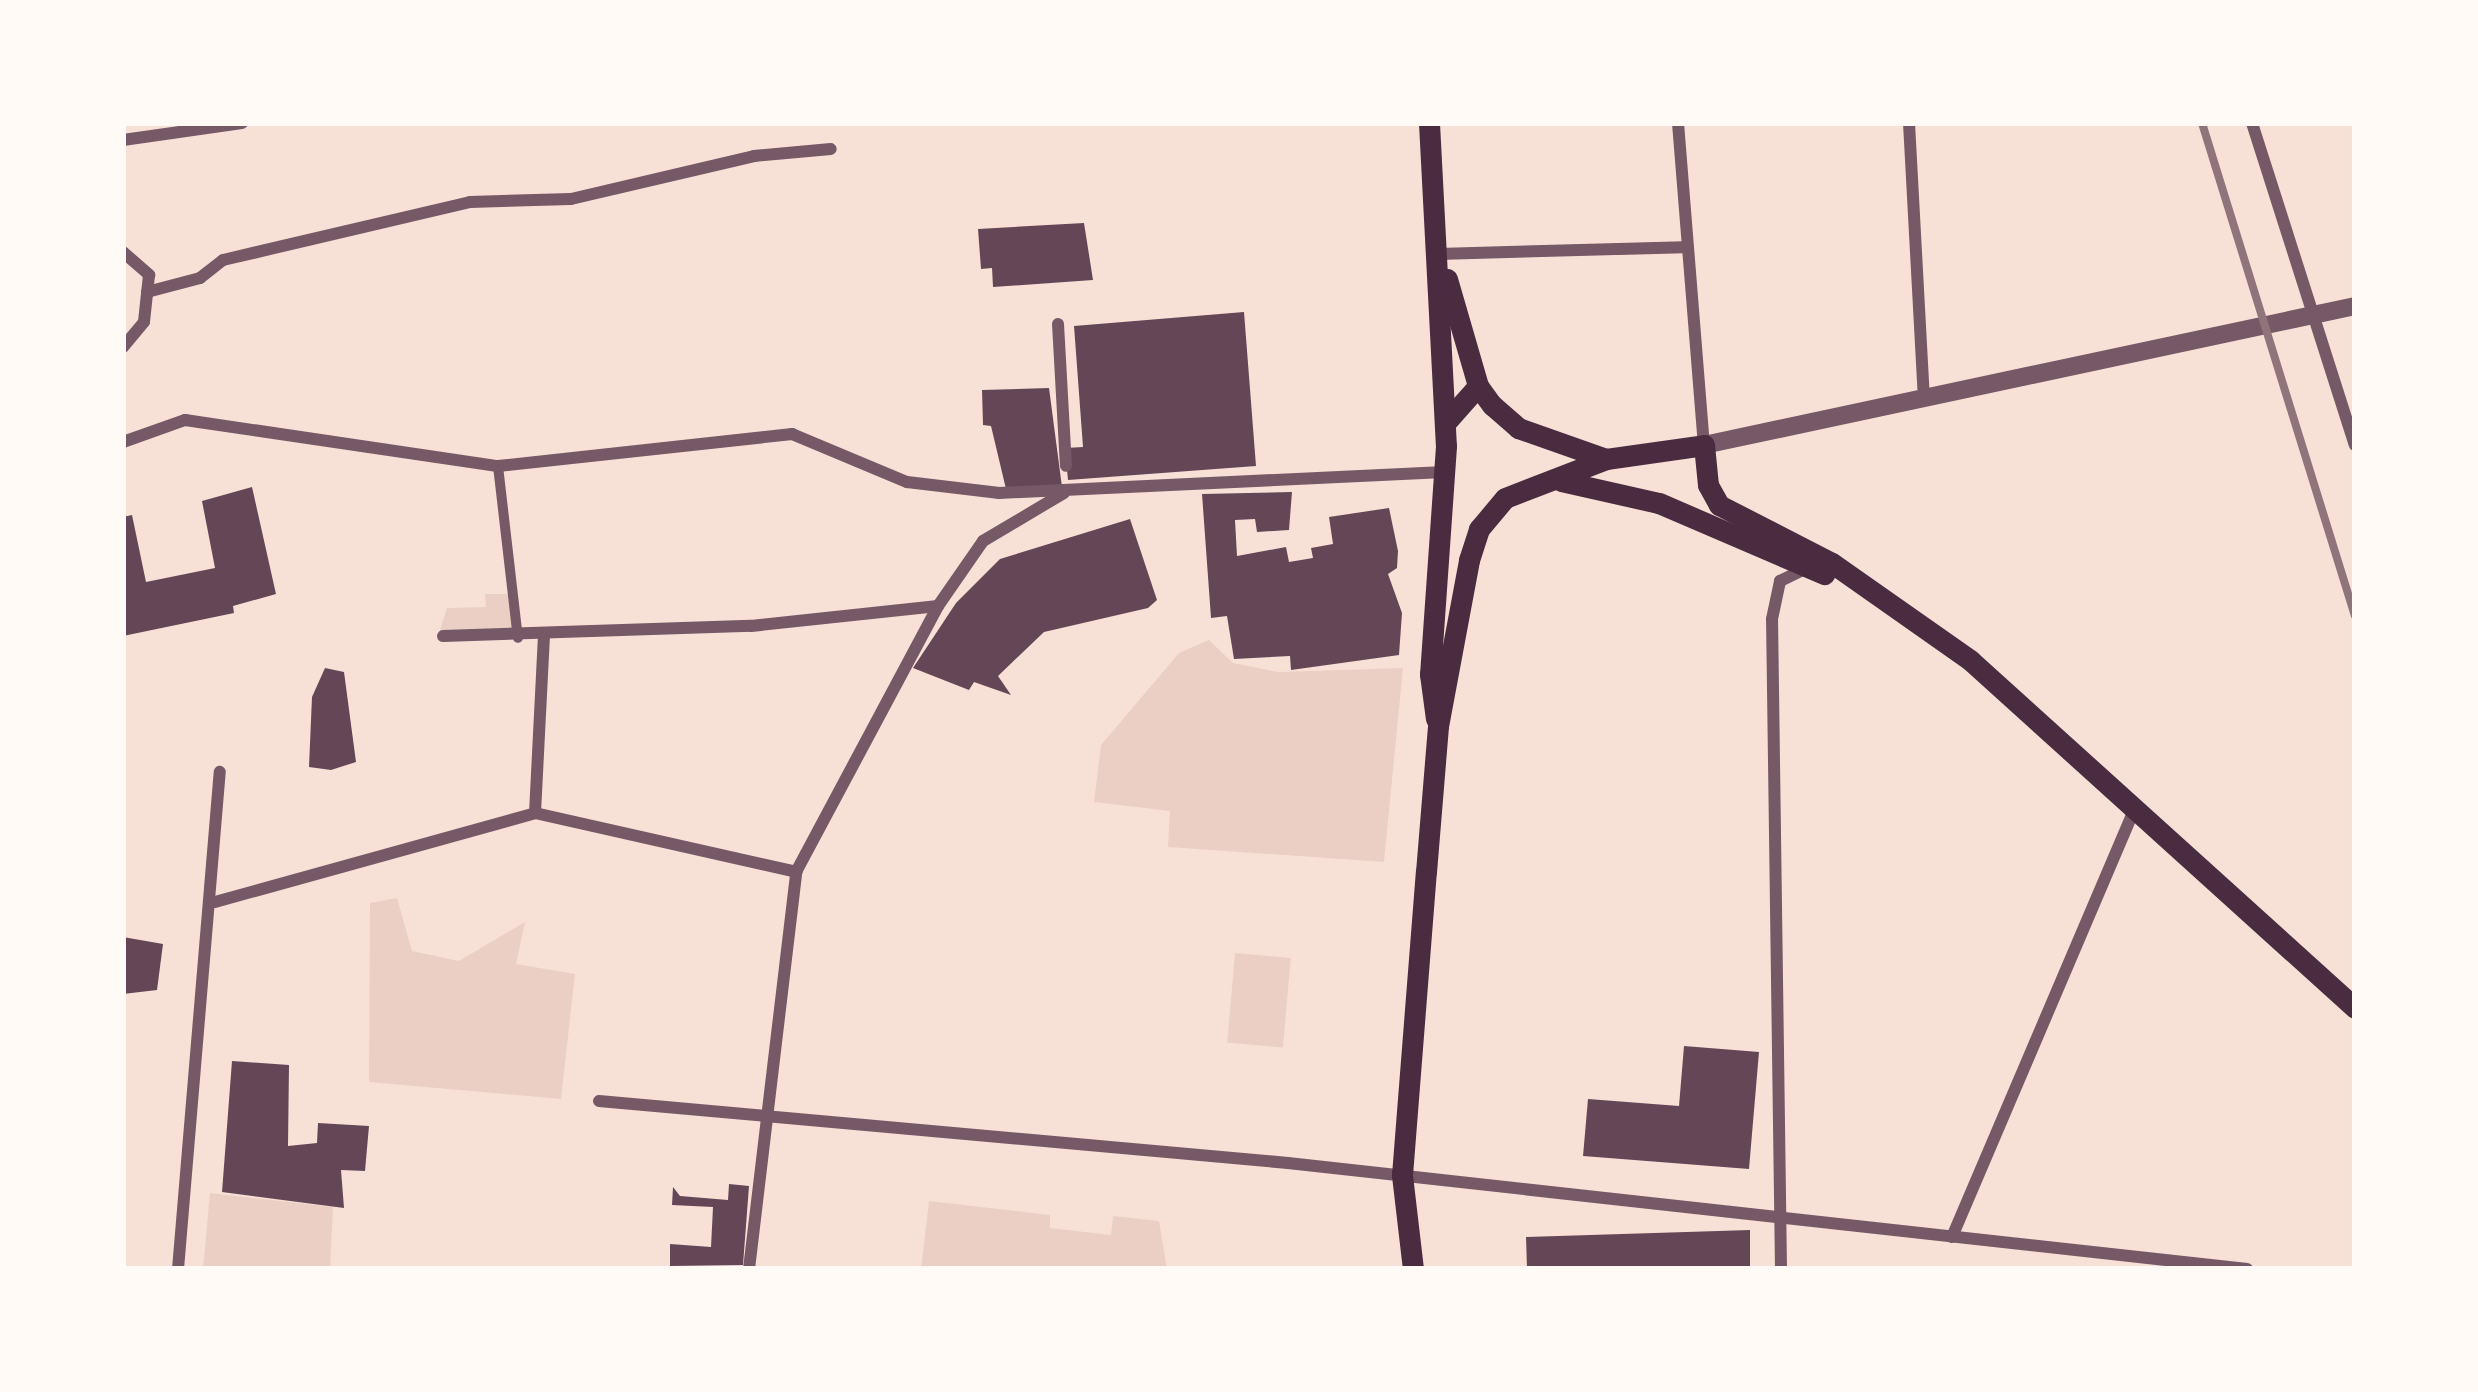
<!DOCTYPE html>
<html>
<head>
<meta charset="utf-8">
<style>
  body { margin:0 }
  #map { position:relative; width:2478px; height:1392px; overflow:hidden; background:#f7e1d7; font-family:"Archivo Narrow",sans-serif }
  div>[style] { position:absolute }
  .green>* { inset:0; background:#ebcfc5; transform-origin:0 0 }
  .building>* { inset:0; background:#644757 }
  .pedestrian>* { height:10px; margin:-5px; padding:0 5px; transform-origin:5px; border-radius:5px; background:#755966 }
  .minor>* { height:12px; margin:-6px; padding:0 6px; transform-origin:6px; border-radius:6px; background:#755966 }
  .tertiary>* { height:18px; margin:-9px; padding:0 9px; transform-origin:9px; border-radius:9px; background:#755966 }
  .secondary>* { height:21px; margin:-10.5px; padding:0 10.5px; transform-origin:10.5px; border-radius:10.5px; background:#4a2c40 }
  .rail>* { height:8px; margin:-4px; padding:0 4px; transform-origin:4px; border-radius:4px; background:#8f747c }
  span { translate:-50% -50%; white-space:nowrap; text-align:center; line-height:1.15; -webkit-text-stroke:9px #fffaf5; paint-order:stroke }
  .frame { position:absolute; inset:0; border:126px solid #fffaf5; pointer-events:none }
</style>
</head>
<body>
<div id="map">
  <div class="green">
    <i style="clip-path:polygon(485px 594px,511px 594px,514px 635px,439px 633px,447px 608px,486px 607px)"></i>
    <i style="clip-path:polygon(1209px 640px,1233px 663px,1278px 672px,1403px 668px,1384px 862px,1168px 847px,1170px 811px,1094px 802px,1101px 745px,1179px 653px)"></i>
    <i style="clip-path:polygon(397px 898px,412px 951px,459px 961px,525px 922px,516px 964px,575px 974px,561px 1099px,369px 1082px,370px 903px)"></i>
    <i style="left:1235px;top:953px;width:56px;height:90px;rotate:5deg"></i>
    <i style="clip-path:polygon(210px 1193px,333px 1207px,330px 1269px,203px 1269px)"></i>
    <i style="clip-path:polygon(929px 1201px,1050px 1215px,1050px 1228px,1111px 1235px,1113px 1216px,1159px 1221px,1167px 1269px,921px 1269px)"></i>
  </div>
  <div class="building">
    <i style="clip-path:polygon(1084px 223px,1093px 280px,993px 287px,992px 268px,981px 269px,978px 229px)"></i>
    <i style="clip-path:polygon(1244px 312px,1256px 466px,1068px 480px,1065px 448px,1083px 447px,1074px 326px)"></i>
    <i style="clip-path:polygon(1049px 388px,1062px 487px,1006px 489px,991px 426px,983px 425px,982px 390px)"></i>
    <i style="clip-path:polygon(252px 487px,276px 594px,233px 606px,234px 613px,123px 636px,123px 517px,132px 515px,146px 582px,215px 568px,202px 501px)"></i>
    <i style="clip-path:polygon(1292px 492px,1289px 530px,1257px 532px,1255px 519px,1235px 520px,1237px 556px,1286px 547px,1289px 562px,1313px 558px,1311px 548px,1333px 544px,1329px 517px,1389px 508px,1398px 551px,1397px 568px,1388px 574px,1402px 613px,1399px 655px,1291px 670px,1290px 656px,1234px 659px,1227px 616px,1211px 618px,1202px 494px)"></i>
    <i style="clip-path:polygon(1130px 519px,1157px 600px,1148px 608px,1044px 632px,998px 676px,1011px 695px,974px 682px,969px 690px,913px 668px,956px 603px,1000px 559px)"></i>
    <i style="clip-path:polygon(325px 668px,344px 672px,356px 762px,331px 770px,309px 767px,312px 697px)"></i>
    <i style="clip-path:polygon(123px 937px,163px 944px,157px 990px,123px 994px)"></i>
    <i style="clip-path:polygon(1684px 1046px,1759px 1052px,1749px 1169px,1583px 1156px,1588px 1099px,1679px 1106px)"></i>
    <i style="clip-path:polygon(232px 1061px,289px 1065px,288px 1146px,317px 1143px,318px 1123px,369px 1126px,365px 1171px,341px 1170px,344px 1208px,222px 1192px)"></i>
    <i style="clip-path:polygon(729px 1184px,749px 1186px,743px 1265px,670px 1266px,670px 1244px,711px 1247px,713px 1207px,672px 1205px,673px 1187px,680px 1196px,728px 1200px)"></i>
    <i style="clip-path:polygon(1750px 1230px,1750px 1269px,1527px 1269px,1526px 1237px)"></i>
  </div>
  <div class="pedestrian">
    <i style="left:498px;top:466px;width:173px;rotate:83.4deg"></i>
  </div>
  <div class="minor">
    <i style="left:1678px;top:123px;width:323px;rotate:85.4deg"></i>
    <i style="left:1909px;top:123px;width:276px;rotate:86.9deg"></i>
    <i style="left:2252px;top:123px;width:338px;rotate:72.3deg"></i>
    <i style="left:123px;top:140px;width:120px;rotate:-8.1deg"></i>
    <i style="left:123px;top:252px;width:35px;rotate:41deg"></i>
    <i style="left:149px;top:275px;width:47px;rotate:96.1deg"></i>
    <i style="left:144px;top:322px;width:33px;rotate:130deg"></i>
    <i style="left:1438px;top:254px;width:246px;rotate:-1.6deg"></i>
    <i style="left:147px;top:292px;width:55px;rotate:-14.8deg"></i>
    <i style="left:200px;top:278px;width:29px;rotate:-38deg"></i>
    <i style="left:223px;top:260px;width:254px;rotate:-13.2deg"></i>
    <i style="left:470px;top:202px;width:101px;rotate:-1.7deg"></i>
    <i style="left:571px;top:199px;width:188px;rotate:-13.2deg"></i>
    <i style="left:754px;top:156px;width:77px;rotate:-5.2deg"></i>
    <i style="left:1058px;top:324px;width:142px;rotate:86.8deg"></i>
    <i style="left:123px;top:442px;width:66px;rotate:-19.5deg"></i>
    <i style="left:185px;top:420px;width:316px;rotate:8.4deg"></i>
    <i style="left:498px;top:466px;width:296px;rotate:-6.2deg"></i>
    <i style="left:792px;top:434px;width:125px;rotate:22.7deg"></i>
    <i style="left:907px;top:482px;width:93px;rotate:6.8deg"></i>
    <i style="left:999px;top:493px;width:446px;rotate:-2.7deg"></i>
    <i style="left:443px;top:636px;width:308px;rotate:-1.9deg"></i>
    <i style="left:751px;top:626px;width:188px;rotate:-6.1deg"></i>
    <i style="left:535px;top:813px;width:178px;rotate:-87.1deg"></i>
    <i style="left:215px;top:902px;width:332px;rotate:-15.5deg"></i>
    <i style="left:535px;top:813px;width:268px;rotate:12.7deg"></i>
    <i style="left:599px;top:1101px;width:692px;rotate:5.14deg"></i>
    <i style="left:1288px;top:1163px;width:965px;rotate:6.31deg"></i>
    <i style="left:1952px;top:1237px;width:467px;rotate:-66.9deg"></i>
    <i style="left:178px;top:1269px;width:499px;rotate:-85.2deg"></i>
    <i style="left:749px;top:1269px;width:400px;rotate:-83.2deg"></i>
    <i style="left:796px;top:872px;width:302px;rotate:-61.9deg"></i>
    <i style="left:938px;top:606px;width:79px;rotate:-55.3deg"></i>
    <i style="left:983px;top:541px;width:94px;rotate:-30.7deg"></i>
    <i style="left:1781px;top:1269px;width:650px;rotate:-90.79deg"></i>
    <i style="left:1772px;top:619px;width:39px;rotate:-78deg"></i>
    <i style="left:1780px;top:581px;width:25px;rotate:-26deg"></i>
  </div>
  <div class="tertiary">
    <i style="left:1704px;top:445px;width:666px;rotate:-12.05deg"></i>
  </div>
  <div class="secondary">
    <i style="left:1429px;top:123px;width:323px;rotate:87deg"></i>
    <i style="left:1446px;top:446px;width:229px;rotate:94deg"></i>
    <i style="left:1430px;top:674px;width:45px;rotate:82.4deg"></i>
    <i style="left:1447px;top:279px;width:111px;rotate:73.8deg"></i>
    <i style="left:1478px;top:386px;width:24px;rotate:54deg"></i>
    <i style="left:1492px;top:405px;width:35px;rotate:41deg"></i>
    <i style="left:1518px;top:428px;width:93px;rotate:19.4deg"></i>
    <i style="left:1446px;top:422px;width:48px;rotate:-48.4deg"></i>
    <i style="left:1561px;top:481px;width:100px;rotate:12.7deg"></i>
    <i style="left:1659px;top:503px;width:180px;rotate:23.3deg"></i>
    <i style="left:1413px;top:1269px;width:95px;rotate:-96.7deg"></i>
    <i style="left:1402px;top:1175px;width:304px;rotate:-85.5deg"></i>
    <i style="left:1426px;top:872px;width:146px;rotate:-85.3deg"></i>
    <i style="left:1438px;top:726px;width:169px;rotate:-79.4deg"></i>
    <i style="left:1469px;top:560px;width:33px;rotate:-72deg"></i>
    <i style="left:1479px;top:529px;width:40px;rotate:-50deg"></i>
    <i style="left:1505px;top:498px;width:108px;rotate:-21.1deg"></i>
    <i style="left:1606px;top:459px;width:99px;rotate:-8.1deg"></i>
    <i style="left:1704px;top:445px;width:40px;rotate:84.3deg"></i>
    <i style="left:1708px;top:485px;width:23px;rotate:61deg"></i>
    <i style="left:1719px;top:505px;width:127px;rotate:27.2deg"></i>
    <i style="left:1832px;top:563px;width:169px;rotate:35.1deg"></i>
    <i style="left:1970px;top:660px;width:519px;rotate:42.11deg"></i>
  </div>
  <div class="rail">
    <i style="left:2202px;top:123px;width:516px;rotate:72.76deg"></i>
  </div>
  <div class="frame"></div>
</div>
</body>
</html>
